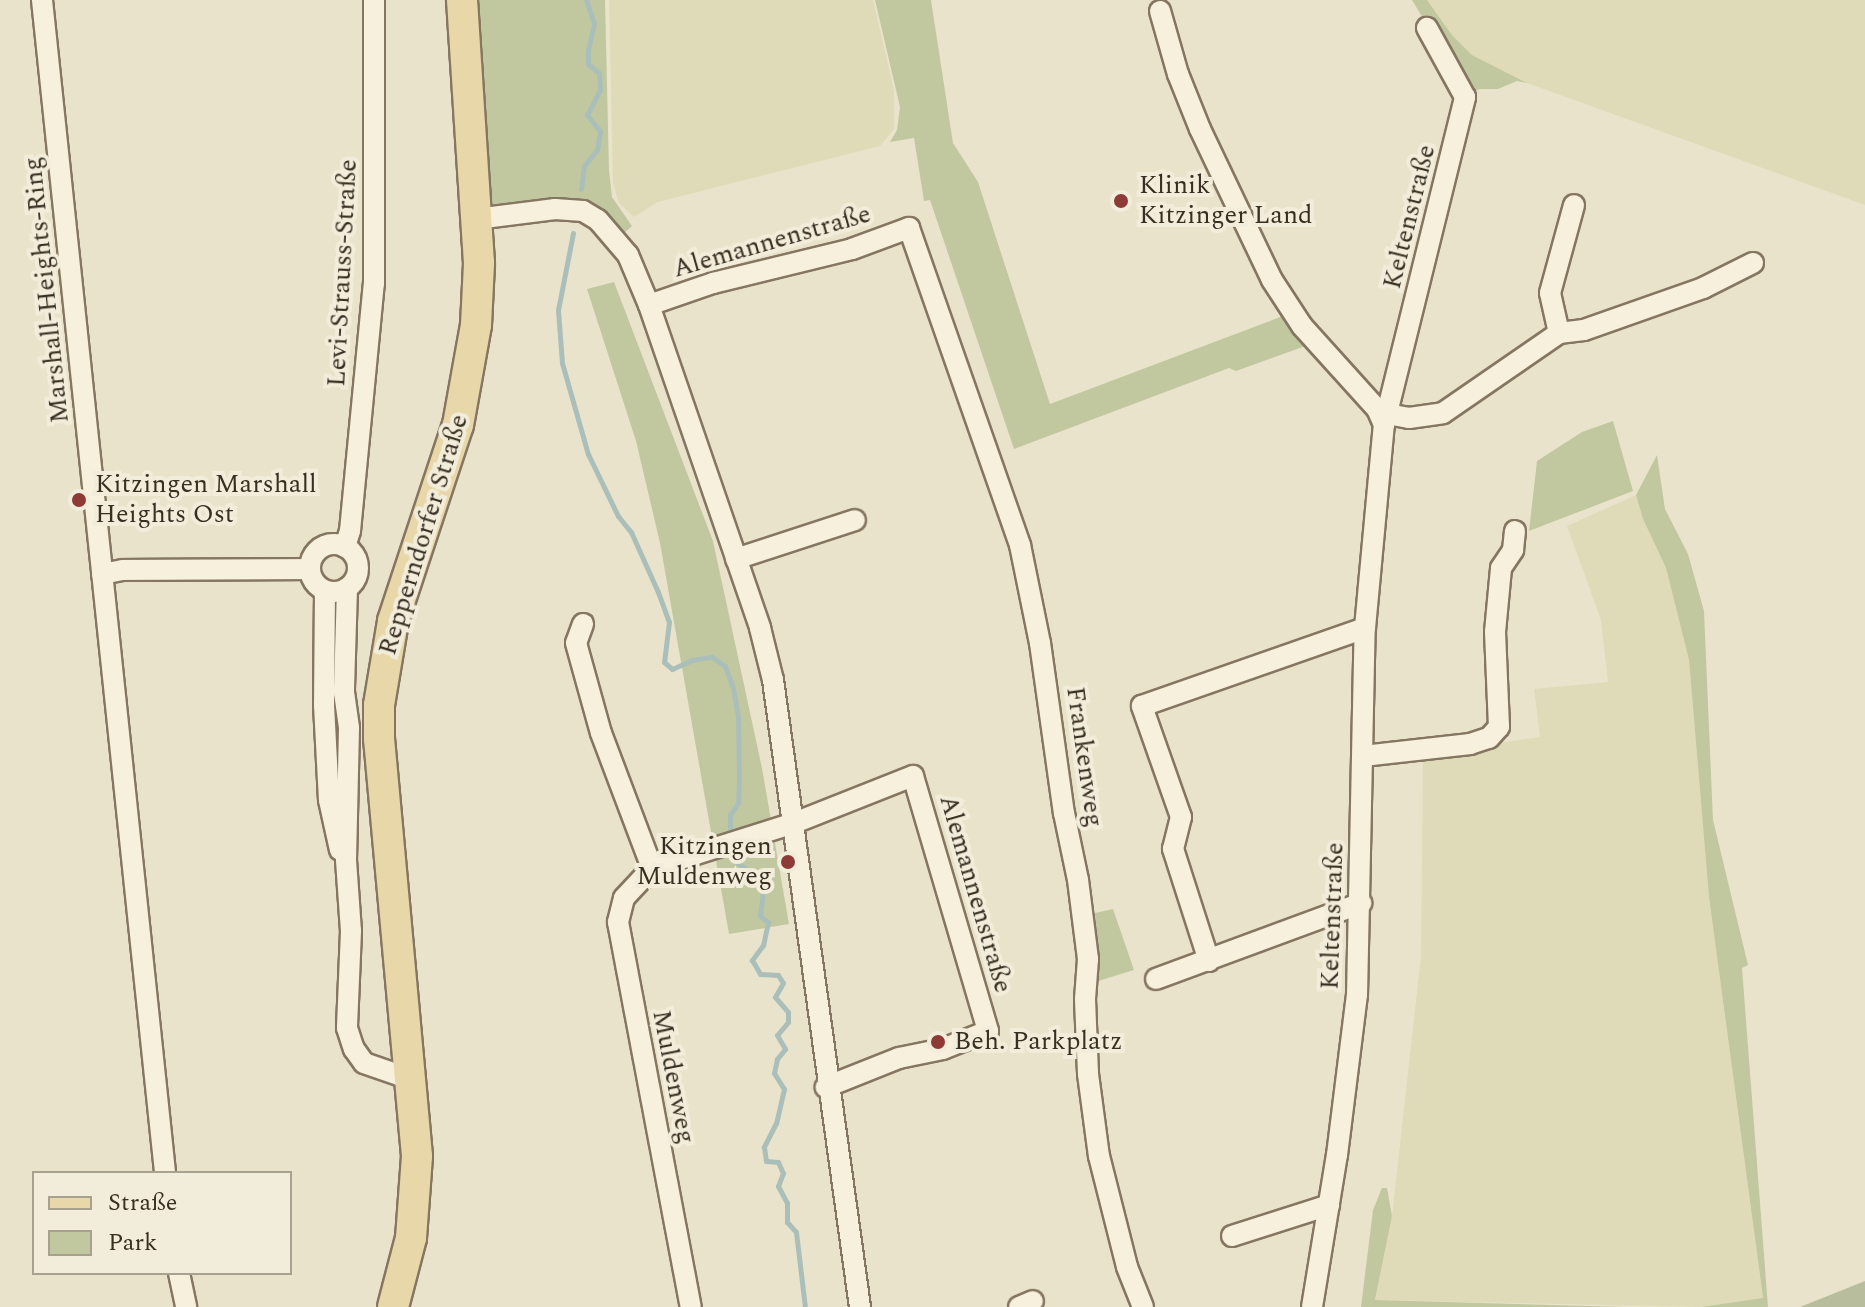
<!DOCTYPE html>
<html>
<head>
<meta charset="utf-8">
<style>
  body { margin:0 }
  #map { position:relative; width:1865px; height:1307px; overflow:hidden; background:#eae3cb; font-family:Spectral,serif }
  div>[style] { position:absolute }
  .farmland>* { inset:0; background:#dfdbb9 }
  .green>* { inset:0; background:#c1c8a0 }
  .cemetery>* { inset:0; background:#b8be9d }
  .stream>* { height:5px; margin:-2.5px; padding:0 2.5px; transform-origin:2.5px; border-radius:2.5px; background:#abbfba }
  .roads { filter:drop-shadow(2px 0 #857661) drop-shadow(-2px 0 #857661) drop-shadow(0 2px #857661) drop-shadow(0 -2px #857661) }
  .minor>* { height:20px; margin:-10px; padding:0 10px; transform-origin:10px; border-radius:10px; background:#f6f0dd }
  .minor>.ring { margin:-10px; padding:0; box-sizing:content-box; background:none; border:20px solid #f6f0dd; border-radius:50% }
  .primary>* { height:30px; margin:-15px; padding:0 15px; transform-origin:15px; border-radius:15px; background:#e8d7a8 }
  .dots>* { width:22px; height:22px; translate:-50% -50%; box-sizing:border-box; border:4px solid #f2edda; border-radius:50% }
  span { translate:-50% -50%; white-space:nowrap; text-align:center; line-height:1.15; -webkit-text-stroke:8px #f2edda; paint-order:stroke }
  .poi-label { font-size:26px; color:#382e22 }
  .left { translate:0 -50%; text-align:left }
  .right { translate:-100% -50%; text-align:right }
  .street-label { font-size:26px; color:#382e22 }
  .legend { position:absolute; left:32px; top:1171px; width:260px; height:104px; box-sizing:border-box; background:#f2edda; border:2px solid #a8a190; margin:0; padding:10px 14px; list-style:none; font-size:24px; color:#382e22 }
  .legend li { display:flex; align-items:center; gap:16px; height:40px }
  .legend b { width:40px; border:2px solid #a8a190 }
</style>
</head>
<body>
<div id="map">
  <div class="farmland">
    <i style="clip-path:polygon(609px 0,873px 0,894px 90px,894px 129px,880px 146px,658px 202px,634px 217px,619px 203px,613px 184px)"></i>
    <i style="clip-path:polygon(1427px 0,1865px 0,1865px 205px,1527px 83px,1472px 55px,1452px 35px)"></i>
    <i style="clip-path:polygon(1636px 495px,1643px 519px,1666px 568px,1689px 660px,1709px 897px,1763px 1299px,1701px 1307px,1375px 1300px,1392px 1216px,1421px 956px,1423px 754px,1540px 737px,1534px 689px,1608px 682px,1601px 620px,1567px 526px)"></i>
  </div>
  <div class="green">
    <i style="clip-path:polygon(471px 0,605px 0,609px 170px,612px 197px,632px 226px,622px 235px,587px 208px,494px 212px,483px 206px)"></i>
    <i style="clip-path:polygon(875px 0,931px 0,953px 143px,978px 182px,1050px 404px,1283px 316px,1285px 307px,1311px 344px,1236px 371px,1229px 368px,1014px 449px,930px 200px,924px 201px,914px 138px,890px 142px,897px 130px,900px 107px)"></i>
    <i style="clip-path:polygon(1412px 0,1427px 0,1452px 35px,1472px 55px,1527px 83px,1517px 81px,1498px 89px,1480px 89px,1468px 94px)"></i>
    <i style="clip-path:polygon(614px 282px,713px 541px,762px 768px,789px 924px,729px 934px,660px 543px,636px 441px,587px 289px)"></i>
    <i style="clip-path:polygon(1613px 421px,1633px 491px,1529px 531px,1537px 461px,1582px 432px)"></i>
    <i style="clip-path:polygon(1657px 455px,1665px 509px,1688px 554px,1704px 611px,1713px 820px,1748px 965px,1742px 968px,1768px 1307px,1701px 1307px,1763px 1298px,1709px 897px,1689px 660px,1666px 568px,1643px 519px,1636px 495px)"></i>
    <i style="clip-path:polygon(1113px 909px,1134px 970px,1098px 981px,1095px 913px)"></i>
    <i style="clip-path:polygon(1382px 1188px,1387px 1188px,1392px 1216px,1375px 1300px,1627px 1307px,1361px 1307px,1373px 1210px)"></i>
  </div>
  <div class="cemetery">
    <i style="clip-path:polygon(1865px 1281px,1865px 1307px,1800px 1307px)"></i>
  </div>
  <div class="stream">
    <i style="left:581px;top:189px;width:23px;rotate:-83deg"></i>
    <i style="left:584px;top:166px;width:21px;rotate:-51deg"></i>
    <i style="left:597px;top:150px;width:19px;rotate:-81deg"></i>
    <i style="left:600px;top:131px;width:21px;rotate:-129deg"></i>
    <i style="left:587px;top:115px;width:28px;rotate:-63deg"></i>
    <i style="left:600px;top:90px;width:17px;rotate:-93deg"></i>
    <i style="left:599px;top:73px;width:14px;rotate:-141deg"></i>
    <i style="left:588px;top:64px;width:14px;rotate:-90deg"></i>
    <i style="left:588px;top:50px;width:27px;rotate:-77deg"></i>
    <i style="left:594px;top:24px;width:25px;rotate:-108deg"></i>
    <i style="left:573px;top:233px;width:78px;rotate:101deg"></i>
    <i style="left:558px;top:310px;width:53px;rotate:85.7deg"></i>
    <i style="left:562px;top:363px;width:95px;rotate:74.1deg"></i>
    <i style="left:588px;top:454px;width:69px;rotate:64.2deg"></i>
    <i style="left:618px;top:516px;width:21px;rotate:51deg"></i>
    <i style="left:631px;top:532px;width:66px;rotate:65.8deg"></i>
    <i style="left:658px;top:592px;width:32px;rotate:70deg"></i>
    <i style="left:669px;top:622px;width:40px;rotate:97.1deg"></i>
    <i style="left:664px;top:662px;width:11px;rotate:41deg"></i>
    <i style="left:672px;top:669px;width:22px;rotate:-24deg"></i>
    <i style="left:692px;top:660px;width:20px;rotate:-9deg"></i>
    <i style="left:712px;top:657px;width:16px;rotate:35deg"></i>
    <i style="left:725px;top:666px;width:23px;rotate:70deg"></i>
    <i style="left:733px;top:688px;width:29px;rotate:80deg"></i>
    <i style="left:738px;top:717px;width:61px;rotate:89.1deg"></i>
    <i style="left:739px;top:778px;width:25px;rotate:92deg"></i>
    <i style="left:738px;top:803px;width:14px;rotate:124deg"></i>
    <i style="left:730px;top:815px;width:22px;rotate:90deg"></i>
    <i style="left:732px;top:847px;width:14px;rotate:78deg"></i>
    <i style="left:735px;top:861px;width:22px;rotate:36deg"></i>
    <i style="left:753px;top:874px;width:20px;rotate:60deg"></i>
    <i style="left:763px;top:891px;width:25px;rotate:97deg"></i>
    <i style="left:760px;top:916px;width:10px;rotate:37deg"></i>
    <i style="left:768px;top:922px;width:24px;rotate:102deg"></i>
    <i style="left:763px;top:945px;width:19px;rotate:126deg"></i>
    <i style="left:752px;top:960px;width:16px;rotate:60deg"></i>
    <i style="left:760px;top:974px;width:18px;rotate:3deg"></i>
    <i style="left:778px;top:975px;width:9px;rotate:58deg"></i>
    <i style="left:783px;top:983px;width:16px;rotate:120deg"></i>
    <i style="left:775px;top:997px;width:20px;rotate:49deg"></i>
    <i style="left:788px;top:1012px;width:10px;rotate:90deg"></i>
    <i style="left:788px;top:1022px;width:17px;rotate:130deg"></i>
    <i style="left:777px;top:1035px;width:16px;rotate:60deg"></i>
    <i style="left:785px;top:1049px;width:13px;rotate:129deg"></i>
    <i style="left:777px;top:1059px;width:14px;rotate:102deg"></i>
    <i style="left:774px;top:1073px;width:19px;rotate:58deg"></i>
    <i style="left:784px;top:1089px;width:35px;rotate:103deg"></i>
    <i style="left:776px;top:1123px;width:27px;rotate:117deg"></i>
    <i style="left:764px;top:1147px;width:14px;rotate:82deg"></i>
    <i style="left:766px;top:1161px;width:12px;rotate:5deg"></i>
    <i style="left:778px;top:1162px;width:12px;rotate:66deg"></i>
    <i style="left:783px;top:1173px;width:14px;rotate:111deg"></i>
    <i style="left:778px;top:1186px;width:19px;rotate:62deg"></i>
    <i style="left:787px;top:1203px;width:19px;rotate:90deg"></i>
    <i style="left:787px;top:1222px;width:13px;rotate:48deg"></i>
    <i style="left:796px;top:1232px;width:76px;rotate:83.2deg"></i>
  </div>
  <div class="roads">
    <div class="minor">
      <i style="left:42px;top:0;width:1179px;rotate:84.01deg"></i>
      <i style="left:1160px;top:11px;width:66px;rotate:74.1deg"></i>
      <i style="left:1178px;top:74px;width:59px;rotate:68.2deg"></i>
      <i style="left:1200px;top:129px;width:167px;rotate:64.5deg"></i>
      <i style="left:1272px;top:280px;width:55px;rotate:56.9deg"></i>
      <i style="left:1302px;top:326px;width:112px;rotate:47.9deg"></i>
      <i style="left:1377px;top:409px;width:17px;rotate:66deg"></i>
      <i style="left:476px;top:219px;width:80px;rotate:-7.2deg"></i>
      <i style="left:555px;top:209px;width:28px;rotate:4deg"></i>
      <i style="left:583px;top:211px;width:17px;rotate:31deg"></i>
      <i style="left:598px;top:220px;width:46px;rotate:49.4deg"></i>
      <i style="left:628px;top:255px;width:54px;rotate:67.2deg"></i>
      <i style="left:649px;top:305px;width:342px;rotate:71deg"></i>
      <i style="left:760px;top:628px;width:54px;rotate:76deg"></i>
      <i style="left:773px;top:680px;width:633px;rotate:82.1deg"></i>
      <i style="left:649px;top:305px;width:68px;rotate:-19deg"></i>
      <i style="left:713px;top:283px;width:143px;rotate:-13.7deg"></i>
      <i style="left:852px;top:249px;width:61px;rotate:-20.2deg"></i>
      <i style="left:909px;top:228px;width:336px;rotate:70.7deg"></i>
      <i style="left:1020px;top:545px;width:100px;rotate:78.5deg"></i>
      <i style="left:1040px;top:643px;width:172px;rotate:82deg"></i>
      <i style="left:1064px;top:813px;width:68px;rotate:78.2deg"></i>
      <i style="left:1078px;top:880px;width:80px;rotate:82.8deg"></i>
      <i style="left:1088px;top:959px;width:40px;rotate:94.3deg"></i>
      <i style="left:1085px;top:999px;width:75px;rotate:87.7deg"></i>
      <i style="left:1088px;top:1074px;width:83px;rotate:82.4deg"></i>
      <i style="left:1099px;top:1156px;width:114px;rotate:75.8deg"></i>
      <i style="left:1127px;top:1267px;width:43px;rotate:68.2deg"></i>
      <i style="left:1559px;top:333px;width:41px;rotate:-102.7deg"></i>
      <i style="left:1550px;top:293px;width:91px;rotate:-74.7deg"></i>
      <i style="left:1387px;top:414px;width:22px;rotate:10deg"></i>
      <i style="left:1409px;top:418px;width:34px;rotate:-8deg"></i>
      <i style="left:1443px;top:413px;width:141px;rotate:-34.6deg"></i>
      <i style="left:1559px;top:333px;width:25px;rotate:-7deg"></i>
      <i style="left:1584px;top:330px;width:126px;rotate:-19.4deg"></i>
      <i style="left:1703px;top:288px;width:56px;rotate:-26.6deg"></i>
      <i class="ring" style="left:310px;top:544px;width:28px;height:28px"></i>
      <i style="left:345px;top:547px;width:17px;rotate:-73deg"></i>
      <i style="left:350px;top:531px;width:248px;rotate:-84.5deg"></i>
      <i style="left:374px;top:284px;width:284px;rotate:-90deg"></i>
      <i style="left:736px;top:559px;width:125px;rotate:-18.1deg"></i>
      <i style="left:102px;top:574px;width:21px;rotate:-11deg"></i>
      <i style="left:123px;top:570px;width:187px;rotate:-0.3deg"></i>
      <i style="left:347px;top:588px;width:104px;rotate:91.7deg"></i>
      <i style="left:344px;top:692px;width:36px;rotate:82deg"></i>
      <i style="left:349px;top:728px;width:132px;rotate:91.3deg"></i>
      <i style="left:346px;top:860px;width:71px;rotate:86deg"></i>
      <i style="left:351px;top:931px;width:97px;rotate:92.4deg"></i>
      <i style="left:347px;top:1028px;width:22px;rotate:72deg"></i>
      <i style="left:354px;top:1049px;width:17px;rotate:54deg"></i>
      <i style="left:364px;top:1063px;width:52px;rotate:19.1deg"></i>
      <i style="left:325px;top:591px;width:114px;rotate:90.5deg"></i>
      <i style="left:324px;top:705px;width:95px;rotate:87deg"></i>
      <i style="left:329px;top:800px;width:51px;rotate:77.6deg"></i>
      <i style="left:583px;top:624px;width:20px;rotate:110deg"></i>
      <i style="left:576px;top:643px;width:93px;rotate:74.5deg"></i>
      <i style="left:601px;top:733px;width:144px;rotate:69.3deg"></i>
      <i style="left:652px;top:868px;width:41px;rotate:133deg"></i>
      <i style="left:624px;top:898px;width:25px;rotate:104deg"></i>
      <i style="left:618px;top:922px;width:392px;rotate:79.3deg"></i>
      <i style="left:1363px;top:756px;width:108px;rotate:-6.4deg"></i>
      <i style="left:1470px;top:744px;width:20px;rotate:-18deg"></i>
      <i style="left:1489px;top:738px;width:15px;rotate:-48deg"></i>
      <i style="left:1499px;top:727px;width:95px;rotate:-92.4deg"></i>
      <i style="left:1495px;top:632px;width:64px;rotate:-84.6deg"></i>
      <i style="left:1501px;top:568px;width:22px;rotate:-56deg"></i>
      <i style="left:1513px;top:550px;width:19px;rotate:-84deg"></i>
      <i style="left:652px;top:868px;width:149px;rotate:-17.6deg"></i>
      <i style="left:794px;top:823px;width:128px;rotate:-21.6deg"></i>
      <i style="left:913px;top:776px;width:266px;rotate:73.6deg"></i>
      <i style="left:988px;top:1031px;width:48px;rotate:158.2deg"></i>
      <i style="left:943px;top:1049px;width:45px;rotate:168.4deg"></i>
      <i style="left:899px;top:1058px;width:79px;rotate:158.3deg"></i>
      <i style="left:1209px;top:961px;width:118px;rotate:-107.8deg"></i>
      <i style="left:1173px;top:849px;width:33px;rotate:-76deg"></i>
      <i style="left:1181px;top:817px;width:118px;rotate:-109.4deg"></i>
      <i style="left:1142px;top:706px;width:236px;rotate:-19.3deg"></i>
      <i style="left:1156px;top:979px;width:219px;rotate:-20.3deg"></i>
      <i style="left:1232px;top:1236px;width:102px;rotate:-17.7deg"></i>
      <i style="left:179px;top:1273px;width:35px;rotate:78deg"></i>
      <i style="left:1019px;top:1307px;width:15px;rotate:-23deg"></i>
      <i style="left:1312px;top:1307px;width:154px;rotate:-80.7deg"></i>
      <i style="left:1337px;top:1155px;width:161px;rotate:-82.9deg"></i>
      <i style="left:1357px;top:995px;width:367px;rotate:-88.8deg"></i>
      <i style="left:1365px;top:628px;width:204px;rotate:-84.7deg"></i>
      <i style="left:1384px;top:425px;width:338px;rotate:-76.1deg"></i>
      <i style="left:1465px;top:97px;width:79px;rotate:-118.8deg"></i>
    </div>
    <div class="primary">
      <i style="left:393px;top:1307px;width:71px;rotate:-75.4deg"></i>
      <i style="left:411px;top:1238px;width:82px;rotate:-85.8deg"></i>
      <i style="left:417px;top:1156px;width:419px;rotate:-95.2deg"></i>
      <i style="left:379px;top:739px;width:34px;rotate:-90deg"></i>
      <i style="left:379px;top:705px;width:85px;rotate:-80.5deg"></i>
      <i style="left:393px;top:621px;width:206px;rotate:-71.7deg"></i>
      <i style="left:458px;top:425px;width:102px;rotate:-79.8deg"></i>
      <i style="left:476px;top:325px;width:62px;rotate:-87.2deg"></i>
      <i style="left:479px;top:263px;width:264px;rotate:-93.7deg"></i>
    </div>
  </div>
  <div class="dots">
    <i style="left:1121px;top:201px;background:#8e3b37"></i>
    <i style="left:79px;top:500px;background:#8e3b37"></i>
    <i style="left:788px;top:862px;background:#8e3b37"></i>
    <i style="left:938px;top:1042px;background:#8e3b37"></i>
  </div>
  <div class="poi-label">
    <span class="left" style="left:1139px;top:201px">Klinik<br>Kitzinger Land</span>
    <span class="left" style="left:95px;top:500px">Kitzingen Marshall<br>Heights Ost</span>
    <span class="right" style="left:772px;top:862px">Kitzingen<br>Muldenweg</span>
    <span class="left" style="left:954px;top:1042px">Beh. Parkplatz</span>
  </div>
  <div class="street-label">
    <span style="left:1410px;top:217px;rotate:-76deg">Keltenstraße</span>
    <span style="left:772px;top:242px;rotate:-16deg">Alemannenstraße</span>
    <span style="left:343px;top:273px;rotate:-87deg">Levi-Strauss-Straße</span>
    <span style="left:47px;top:290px;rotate:-96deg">Marshall-Heights-Ring</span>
    <span style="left:424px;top:535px;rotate:-73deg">Repperndorfer Straße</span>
    <span style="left:1084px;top:757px;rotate:82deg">Frankenweg</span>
    <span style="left:975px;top:894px;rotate:74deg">Alemannenstraße</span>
    <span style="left:1333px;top:916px;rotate:-88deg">Keltenstraße</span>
    <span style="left:673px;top:1077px;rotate:79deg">Muldenweg</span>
  </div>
  <ul class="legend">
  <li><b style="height:10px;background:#e8d7a8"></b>Straße</li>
  <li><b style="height:22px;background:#c1c8a0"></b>Park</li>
  </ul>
</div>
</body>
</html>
